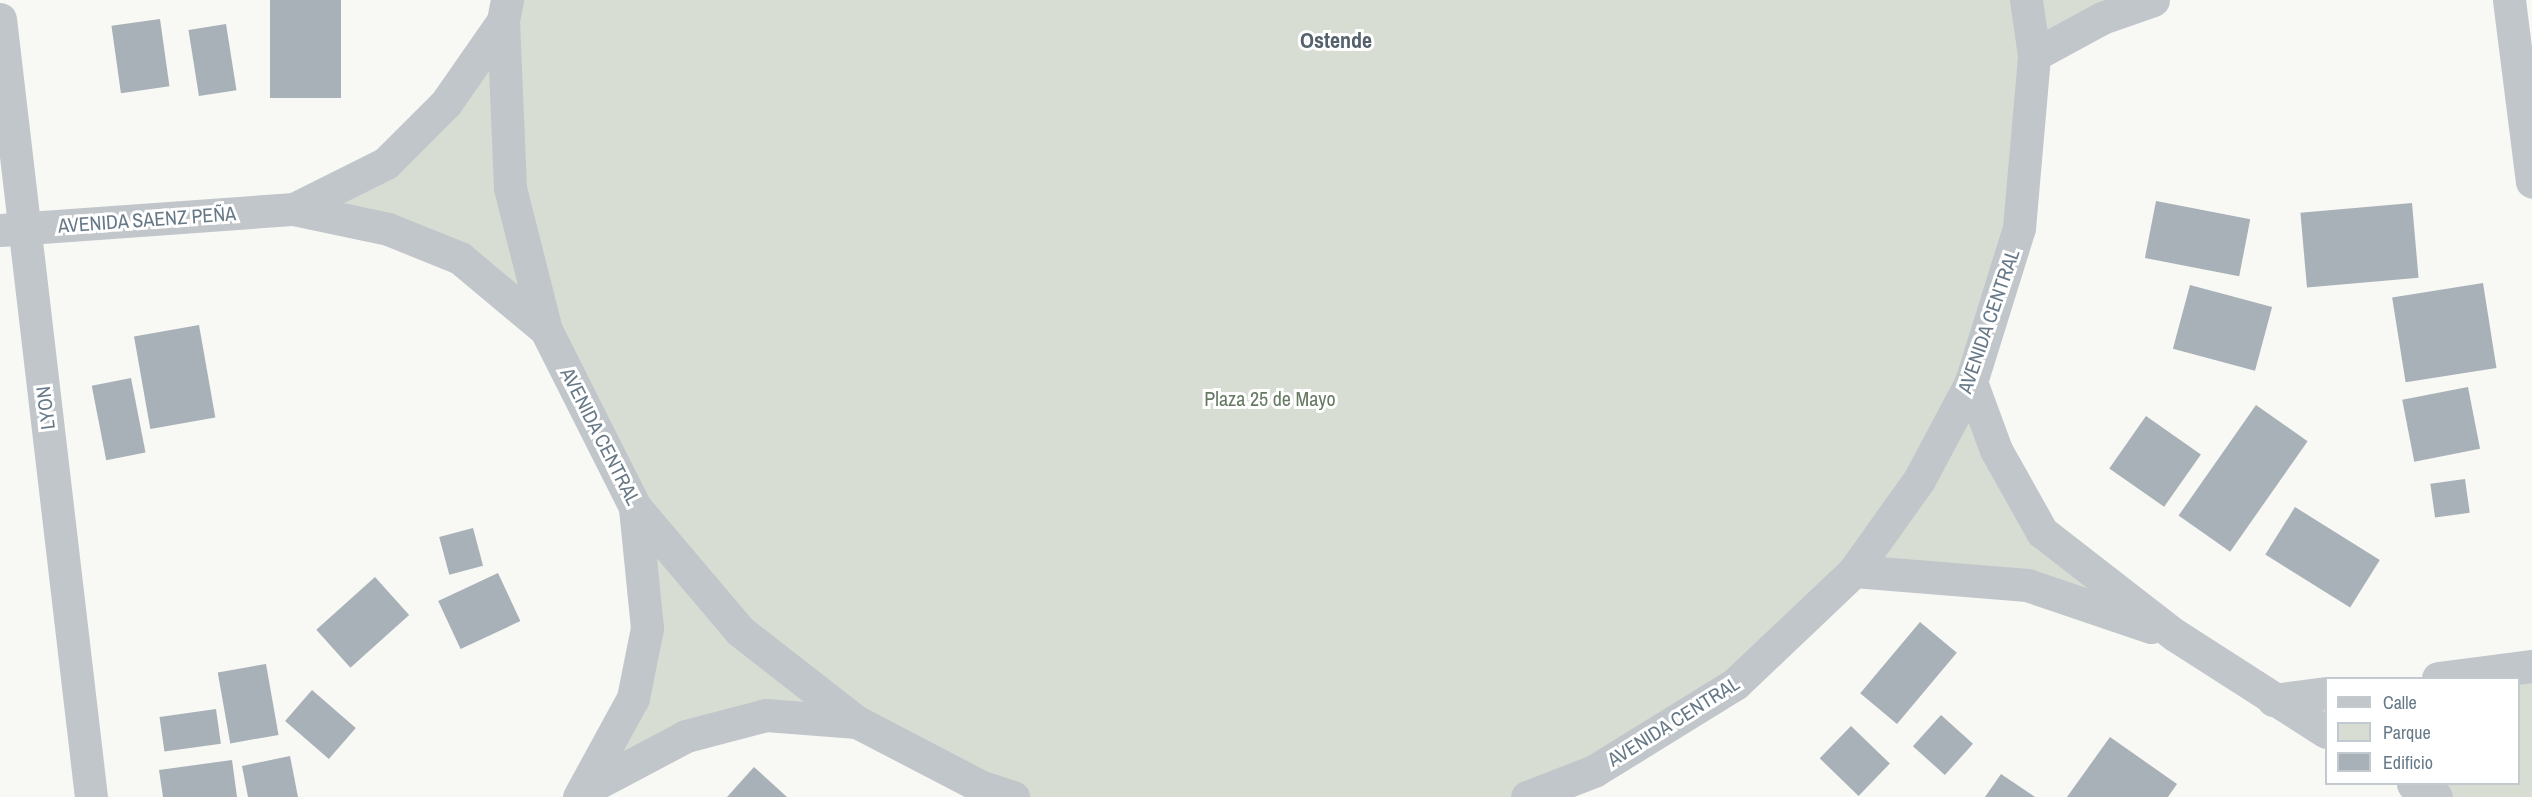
<!DOCTYPE html>
<html>
<head>
<meta charset="utf-8">
<style>
  body { margin:0 }
  #map { position:relative; width:2532px; height:797px; overflow:hidden; background:#f8f8f5; font-family:"Archivo Narrow",sans-serif }
  div>[style] { position:absolute }
  .green>* { inset:0; background:#d8ddd4 }
  .building>* { inset:0; background:#a8b1b7; transform-origin:0 0 }
  .street>* { height:33px; margin:-16.5px; padding:0 16.5px; transform-origin:16.5px; border-radius:16.5px; background:#c1c6ca }
  span { translate:-50% -50%; white-space:nowrap; text-align:center; line-height:1.15; -webkit-text-stroke:6px #fff; paint-order:stroke }
  .street-label { font-size:20px; color:#677987 }
  .park-label { font-size:20px; color:#667962 }
  .quarter-label { font-size:22px; color:#55626c; font-weight:700 }
  .legend { position:absolute; left:2325px; top:677px; width:195px; height:108px; box-sizing:border-box; background:#fff; border:2px solid #c2c9cf; margin:0; padding:8px 10px; list-style:none; font-size:18px; color:#677987 }
  .legend li { display:flex; align-items:center; gap:12px; height:30px }
  .legend b { width:30px; border:2px solid #c2c9cf }
</style>
</head>
<body>
<div id="map">
  <div class="green">
    <i style="clip-path:polygon(507px 0,2153px 0,2034px 55px,2019px 228px,1959px 402px,2042px 532px,2175px 635px,2027px 585px,1854px 571px,1778px 650px,1527px 797px,1013px 797px,857px 722px,766px 715px,586px 789px,633px 698px,635px 507px,546px 330px,460px 258px,294px 209px,386px 163px)"></i>
    <i style="clip-path:polygon(2532px 666px,2532px 797px,2436px 797px,2413px 784px,2518px 784px,2518px 678px)"></i>
  </div>
  <div class="building">
    <i style="left:270px;top:0;width:71px;height:98px"></i>
    <i style="left:160px;top:19px;width:68px;height:49px;rotate:82deg"></i>
    <i style="left:226px;top:24px;width:67px;height:38px;rotate:81deg"></i>
    <i style="left:2156px;top:201px;width:96px;height:58px;rotate:11deg"></i>
    <i style="left:2412px;top:203px;width:75px;height:112px;rotate:85deg"></i>
    <i style="left:2483px;top:283px;width:86px;height:92px;rotate:81deg"></i>
    <i style="left:2190px;top:285px;width:85px;height:66px;rotate:15deg"></i>
    <i style="left:199px;top:325px;width:94px;height:66px;rotate:80deg"></i>
    <i style="left:131px;top:378px;width:76px;height:40px;rotate:79deg"></i>
    <i style="left:2468px;top:387px;width:63px;height:67px;rotate:79deg"></i>
    <i style="left:2256px;top:405px;width:63px;height:135px;rotate:35deg"></i>
    <i style="left:2146px;top:416px;width:67px;height:64px;rotate:35deg"></i>
    <i style="left:2465px;top:479px;width:34px;height:35px;rotate:82deg"></i>
    <i style="left:2295px;top:507px;width:100px;height:56px;rotate:32deg"></i>
    <i style="left:473px;top:528px;width:39px;height:35px;rotate:75deg"></i>
    <i style="left:498px;top:573px;width:53px;height:66px;rotate:65deg"></i>
    <i style="left:375px;top:577px;width:51px;height:79px;rotate:48deg"></i>
    <i style="left:1920px;top:622px;width:48px;height:93px;rotate:40deg"></i>
    <i style="left:266px;top:664px;width:72px;height:49px;rotate:80deg"></i>
    <i style="left:312px;top:690px;width:58px;height:41px;rotate:41deg"></i>
    <i style="left:216px;top:709px;width:35px;height:57px;rotate:82deg"></i>
    <i style="left:1941px;top:715px;width:43px;height:42px;rotate:42deg"></i>
    <i style="left:1851px;top:726px;width:54px;height:45px;rotate:44deg"></i>
    <i style="clip-path:polygon(2110px 737px,2177px 784px,2168px 797px,2067px 797px)"></i>
    <i style="clip-path:polygon(290px 756px,298px 797px,248px 797px,242px 766px)"></i>
    <i style="clip-path:polygon(232px 760px,237px 797px,163px 797px,159px 770px)"></i>
    <i style="clip-path:polygon(754px 767px,787px 797px,727px 797px)"></i>
    <i style="clip-path:polygon(2001px 774px,2035px 797px,1985px 797px)"></i>
  </div>
  <div class="street">
    <i style="left:507px;top:0;width:21px;rotate:101deg"></i>
    <i style="left:503px;top:21px;width:167px;rotate:87.6deg"></i>
    <i style="left:510px;top:188px;width:146px;rotate:75.8deg"></i>
    <i style="left:546px;top:330px;width:198px;rotate:63.3deg"></i>
    <i style="left:635px;top:507px;width:162px;rotate:49.7deg"></i>
    <i style="left:740px;top:631px;width:148px;rotate:37.9deg"></i>
    <i style="left:857px;top:722px;width:141px;rotate:27.5deg"></i>
    <i style="left:982px;top:787px;width:33px;rotate:18deg"></i>
    <i style="left:2509px;top:0;width:183px;rotate:82.8deg"></i>
    <i style="left:0;top:19px;width:783px;rotate:83.33deg"></i>
    <i style="left:2034px;top:55px;width:77px;rotate:-28.6deg"></i>
    <i style="left:2102px;top:18px;width:54px;rotate:-19.4deg"></i>
    <i style="left:294px;top:209px;width:103px;rotate:-26.6deg"></i>
    <i style="left:386px;top:163px;width:85px;rotate:-45deg"></i>
    <i style="left:446px;top:103px;width:100px;rotate:-55.2deg"></i>
    <i style="left:0;top:230px;width:295px;rotate:-4.1deg"></i>
    <i style="left:294px;top:209px;width:96px;rotate:12deg"></i>
    <i style="left:388px;top:229px;width:78px;rotate:21.9deg"></i>
    <i style="left:460px;top:258px;width:112px;rotate:39.9deg"></i>
    <i style="left:1971px;top:382px;width:72px;rotate:69.8deg"></i>
    <i style="left:1996px;top:450px;width:94px;rotate:60.7deg"></i>
    <i style="left:2042px;top:532px;width:168px;rotate:37.8deg"></i>
    <i style="left:2175px;top:635px;width:179px;rotate:32.7deg"></i>
    <i style="left:1854px;top:571px;width:174px;rotate:4.6deg"></i>
    <i style="left:2027px;top:585px;width:131px;rotate:18.7deg"></i>
    <i style="left:2438px;top:678px;width:95px;rotate:-7.3deg"></i>
    <i style="left:2273px;top:700px;width:53px;rotate:-7.5deg"></i>
    <i style="left:2413px;top:784px;width:26px;rotate:29deg"></i>
    <i style="left:586px;top:789px;width:113px;rotate:-27.9deg"></i>
    <i style="left:686px;top:736px;width:83px;rotate:-14.7deg"></i>
    <i style="left:766px;top:715px;width:91px;rotate:4.4deg"></i>
    <i style="left:579px;top:797px;width:113px;rotate:-61.4deg"></i>
    <i style="left:633px;top:698px;width:71px;rotate:-78.7deg"></i>
    <i style="left:647px;top:628px;width:122px;rotate:-95.7deg"></i>
    <i style="left:1527px;top:797px;width:72px;rotate:-21.2deg"></i>
    <i style="left:1594px;top:771px;width:166px;rotate:-31.7deg"></i>
    <i style="left:1735px;top:684px;width:164px;rotate:-43.5deg"></i>
    <i style="left:1854px;top:571px;width:112px;rotate:-54.5deg"></i>
    <i style="left:1919px;top:480px;width:111px;rotate:-62deg"></i>
    <i style="left:1971px;top:382px;width:161px;rotate:-72.7deg"></i>
    <i style="left:2019px;top:228px;width:174px;rotate:-85deg"></i>
    <i style="left:2034px;top:55px;width:56px;rotate:-98.3deg"></i>
  </div>
  <div class="street-label">
    <span style="left:147px;top:219px;rotate:-4deg">AVENIDA SAENZ PEÑA</span>
    <span style="left:1988px;top:321px;rotate:-71deg">AVENIDA CENTRAL</span>
    <span style="left:45px;top:408px;rotate:-97deg">LYON</span>
    <span style="left:601px;top:436px;rotate:63deg">AVENIDA CENTRAL</span>
    <span style="left:1673px;top:721px;rotate:-32deg">AVENIDA CENTRAL</span>
  </div>
  <div class="park-label">
    <span style="left:1270px;top:398px">Plaza 25 de Mayo</span>
  </div>
  <div class="quarter-label">
    <span style="left:1336px;top:41px">Ostende</span>
  </div>
  <ul class="legend">
  <li><b style="height:8px;background:#c1c6ca"></b>Calle</li>
  <li><b style="height:16px;background:#d8ddd4"></b>Parque</li>
  <li><b style="height:16px;background:#a8b1b7"></b>Edificio</li>
  </ul>
</div>
</body>
</html>
